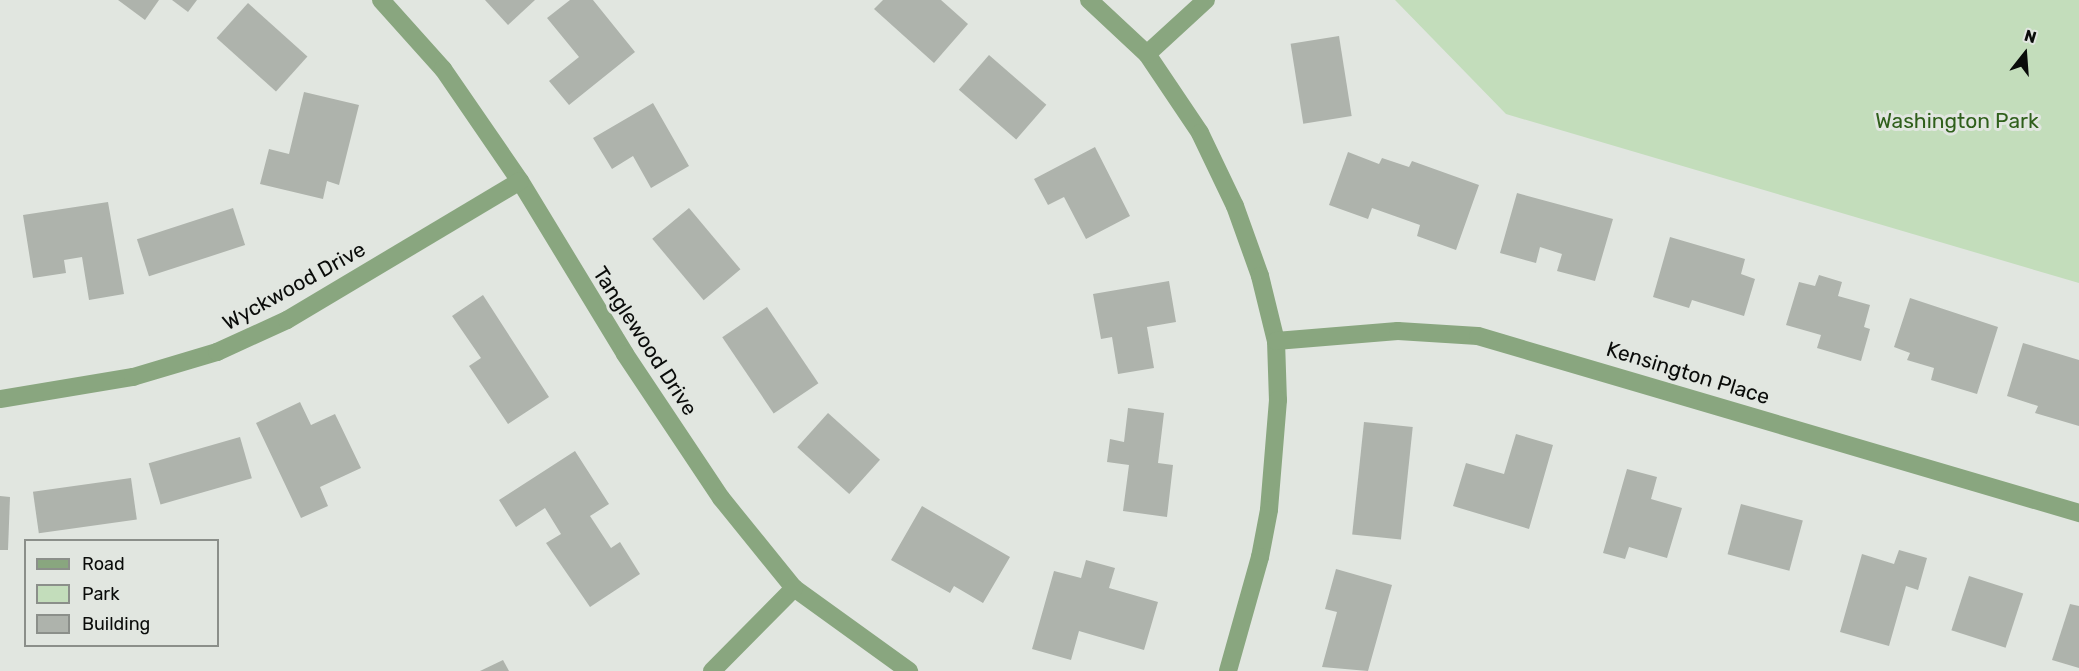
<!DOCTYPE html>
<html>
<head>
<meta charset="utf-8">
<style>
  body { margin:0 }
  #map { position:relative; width:2079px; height:671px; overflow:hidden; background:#e1e6e0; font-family:Rubik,sans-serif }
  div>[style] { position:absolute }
  .green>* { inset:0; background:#c3ddbb }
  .building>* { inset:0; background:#aeb3ac; transform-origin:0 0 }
  .street>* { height:18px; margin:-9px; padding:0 9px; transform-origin:9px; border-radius:9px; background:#89a67f }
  span { translate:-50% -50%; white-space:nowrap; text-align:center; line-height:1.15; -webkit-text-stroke:6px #e1e6e0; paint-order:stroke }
  .park-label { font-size:21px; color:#2f5f1b }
  .street-label { font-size:21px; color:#0a0c0a }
  .legend { position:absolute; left:24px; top:539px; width:195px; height:108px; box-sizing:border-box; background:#e1e6e0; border:2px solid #8b8f8a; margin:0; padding:8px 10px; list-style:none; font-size:18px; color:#0a0c0a }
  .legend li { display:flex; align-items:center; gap:12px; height:30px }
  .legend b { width:30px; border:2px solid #8b8f8a }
  .north { position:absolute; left:1995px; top:24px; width:60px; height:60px; -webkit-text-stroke:4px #e1e6e0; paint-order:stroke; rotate:17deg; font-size:16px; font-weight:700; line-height:24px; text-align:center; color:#0a0c0a }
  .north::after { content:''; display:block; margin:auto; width:21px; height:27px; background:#0a0c0a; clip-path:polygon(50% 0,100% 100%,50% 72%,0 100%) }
</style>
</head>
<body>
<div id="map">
  <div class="green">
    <i style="clip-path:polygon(1395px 0,2079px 0,2079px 283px,1506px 114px)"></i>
  </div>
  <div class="building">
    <i style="clip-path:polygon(118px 0,159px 0,145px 20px)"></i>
    <i style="clip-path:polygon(172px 0,197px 0,188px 12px)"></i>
    <i style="clip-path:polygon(485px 0,535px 0,508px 25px)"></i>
    <i style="clip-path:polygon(570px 0,593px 0,635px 52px,569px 105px,549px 81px,579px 57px,547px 18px)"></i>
    <i style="clip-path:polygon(883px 0,941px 0,968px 24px,934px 63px,874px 9px)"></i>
    <i style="left:248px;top:3px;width:80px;height:47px;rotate:42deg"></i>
    <i style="left:1339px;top:36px;width:81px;height:49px;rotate:81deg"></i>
    <i style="left:989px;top:55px;width:76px;height:46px;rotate:41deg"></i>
    <i style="clip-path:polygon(304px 92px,359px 105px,339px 185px,327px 181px,323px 199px,260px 184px,269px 149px,289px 154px)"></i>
    <i style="clip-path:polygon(653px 103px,689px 166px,651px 188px,633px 156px,612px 169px,593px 138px)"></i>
    <i style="clip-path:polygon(1095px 147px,1130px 216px,1086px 239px,1064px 197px,1048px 205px,1034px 179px)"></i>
    <i style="clip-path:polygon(1348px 152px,1379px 164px,1382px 158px,1409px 167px,1412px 161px,1479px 185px,1456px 250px,1417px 236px,1420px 225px,1372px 208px,1368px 219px,1329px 205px)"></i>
    <i style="clip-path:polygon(1517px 193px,1613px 219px,1595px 281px,1557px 271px,1562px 254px,1540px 247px,1536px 263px,1500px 253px)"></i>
    <i style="clip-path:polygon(108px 202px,124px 294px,89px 300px,82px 257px,64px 260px,66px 273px,33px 278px,23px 215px)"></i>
    <i style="left:233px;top:208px;width:39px;height:101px;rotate:72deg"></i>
    <i style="left:689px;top:208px;width:80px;height:48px;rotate:50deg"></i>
    <i style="clip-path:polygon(1670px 237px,1745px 259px,1741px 274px,1755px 279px,1744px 316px,1692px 300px,1689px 308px,1653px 297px)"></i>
    <i style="clip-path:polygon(1819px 275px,1842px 282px,1838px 296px,1870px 305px,1864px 327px,1870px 329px,1861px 361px,1817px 348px,1821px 335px,1786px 325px,1799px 282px,1815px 286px)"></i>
    <i style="clip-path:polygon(1169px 281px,1176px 322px,1147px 327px,1154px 368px,1118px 374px,1112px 337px,1101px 339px,1093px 294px)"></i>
    <i style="clip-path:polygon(483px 295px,549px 397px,508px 424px,469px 366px,481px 358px,452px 316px)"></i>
    <i style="clip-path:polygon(1910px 298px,1998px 327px,1977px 394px,1931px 380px,1934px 368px,1907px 360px,1910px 353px,1894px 347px)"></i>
    <i style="left:767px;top:307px;width:92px;height:54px;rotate:56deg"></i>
    <i style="clip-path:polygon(2023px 343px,2079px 360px,2079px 426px,2035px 413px,2038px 406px,2007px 396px)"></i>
    <i style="clip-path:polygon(300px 402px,311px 425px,335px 414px,361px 468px,320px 487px,328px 506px,301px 518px,256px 423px)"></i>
    <i style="clip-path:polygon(1128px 408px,1164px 413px,1158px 463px,1173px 465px,1167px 517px,1123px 511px,1129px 465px,1107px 462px,1110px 439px,1124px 442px)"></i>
    <i style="left:828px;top:413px;width:70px;height:46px;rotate:42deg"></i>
    <i style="left:1364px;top:422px;width:49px;height:113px;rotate:6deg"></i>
    <i style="clip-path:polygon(1516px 434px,1553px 445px,1529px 529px,1453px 506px,1466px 463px,1504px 474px)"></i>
    <i style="left:240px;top:437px;width:43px;height:95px;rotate:74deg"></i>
    <i style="clip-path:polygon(575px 451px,609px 504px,590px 516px,611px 548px,620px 542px,640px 574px,590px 607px,546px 543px,561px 534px,545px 508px,516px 527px,499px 500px)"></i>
    <i style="clip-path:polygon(1627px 469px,1657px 477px,1651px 499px,1682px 508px,1667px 558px,1629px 547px,1625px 559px,1603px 553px)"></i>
    <i style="left:131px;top:478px;width:42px;height:99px;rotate:82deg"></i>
    <i style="clip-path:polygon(0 496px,10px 497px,8px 550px,0 550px)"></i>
    <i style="left:1741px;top:504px;width:64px;height:52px;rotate:15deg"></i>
    <i style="clip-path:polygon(922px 506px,1010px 557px,983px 603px,954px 586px,950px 593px,891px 560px)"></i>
    <i style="clip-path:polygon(1899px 550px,1927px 558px,1918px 590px,1906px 586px,1889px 646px,1840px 632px,1862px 554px,1894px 564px)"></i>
    <i style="clip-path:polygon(1086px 560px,1115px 568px,1109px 588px,1158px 602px,1144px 650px,1079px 631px,1071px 660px,1032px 649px,1054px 571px,1081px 578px)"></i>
    <i style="clip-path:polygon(1336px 569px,1392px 585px,1368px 671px,1322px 667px,1337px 612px,1325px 609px)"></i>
    <i style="left:1969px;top:576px;width:57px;height:57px;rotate:18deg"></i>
    <i style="clip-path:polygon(2070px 604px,2079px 606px,2079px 668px,2052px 660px)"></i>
    <i style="clip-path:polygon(503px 660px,509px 671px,480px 671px)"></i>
  </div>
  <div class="street">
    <i style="left:381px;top:0;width:93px;rotate:48.1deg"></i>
    <i style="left:443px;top:69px;width:136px;rotate:55.5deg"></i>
    <i style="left:520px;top:181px;width:202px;rotate:58.7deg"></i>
    <i style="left:625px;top:354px;width:173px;rotate:56.3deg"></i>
    <i style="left:721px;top:498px;width:116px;rotate:51deg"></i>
    <i style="left:794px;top:588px;width:142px;rotate:35.8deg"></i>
    <i style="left:1089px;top:0;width:79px;rotate:43deg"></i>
    <i style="left:1147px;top:54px;width:95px;rotate:56.1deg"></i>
    <i style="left:1200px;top:133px;width:81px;rotate:64.4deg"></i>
    <i style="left:1235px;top:206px;width:74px;rotate:70.3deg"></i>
    <i style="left:1260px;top:276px;width:67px;rotate:76.2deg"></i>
    <i style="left:1276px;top:341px;width:59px;rotate:88.1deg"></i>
    <i style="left:1278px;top:400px;width:110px;rotate:94.7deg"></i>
    <i style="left:1269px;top:510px;width:48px;rotate:100.8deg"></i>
    <i style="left:1260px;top:557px;width:118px;rotate:105.7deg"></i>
    <i style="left:1147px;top:54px;width:80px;rotate:-42.5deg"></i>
    <i style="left:1276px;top:341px;width:122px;rotate:-4.7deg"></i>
    <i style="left:1398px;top:331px;width:80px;rotate:3.6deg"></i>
    <i style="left:1478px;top:336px;width:627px;rotate:16.41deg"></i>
    <i style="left:0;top:399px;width:135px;rotate:-9.4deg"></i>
    <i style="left:133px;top:377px;width:88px;rotate:-16.6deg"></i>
    <i style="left:217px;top:352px;width:77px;rotate:-24.6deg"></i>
    <i style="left:287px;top:320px;width:271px;rotate:-30.8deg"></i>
    <i style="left:712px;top:671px;width:117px;rotate:-45.3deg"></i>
  </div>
  <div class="park-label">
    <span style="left:1957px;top:121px">Washington Park</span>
  </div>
  <div class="street-label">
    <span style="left:294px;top:286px;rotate:-29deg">Wyckwood Drive</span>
    <span style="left:645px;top:341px;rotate:57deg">Tanglewood Drive</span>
    <span style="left:1688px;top:373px;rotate:17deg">Kensington Place</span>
  </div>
  <ul class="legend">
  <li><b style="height:8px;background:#89a67f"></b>Road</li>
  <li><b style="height:16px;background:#c3ddbb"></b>Park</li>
  <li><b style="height:16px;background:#aeb3ac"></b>Building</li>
  </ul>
  <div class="north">N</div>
</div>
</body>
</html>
